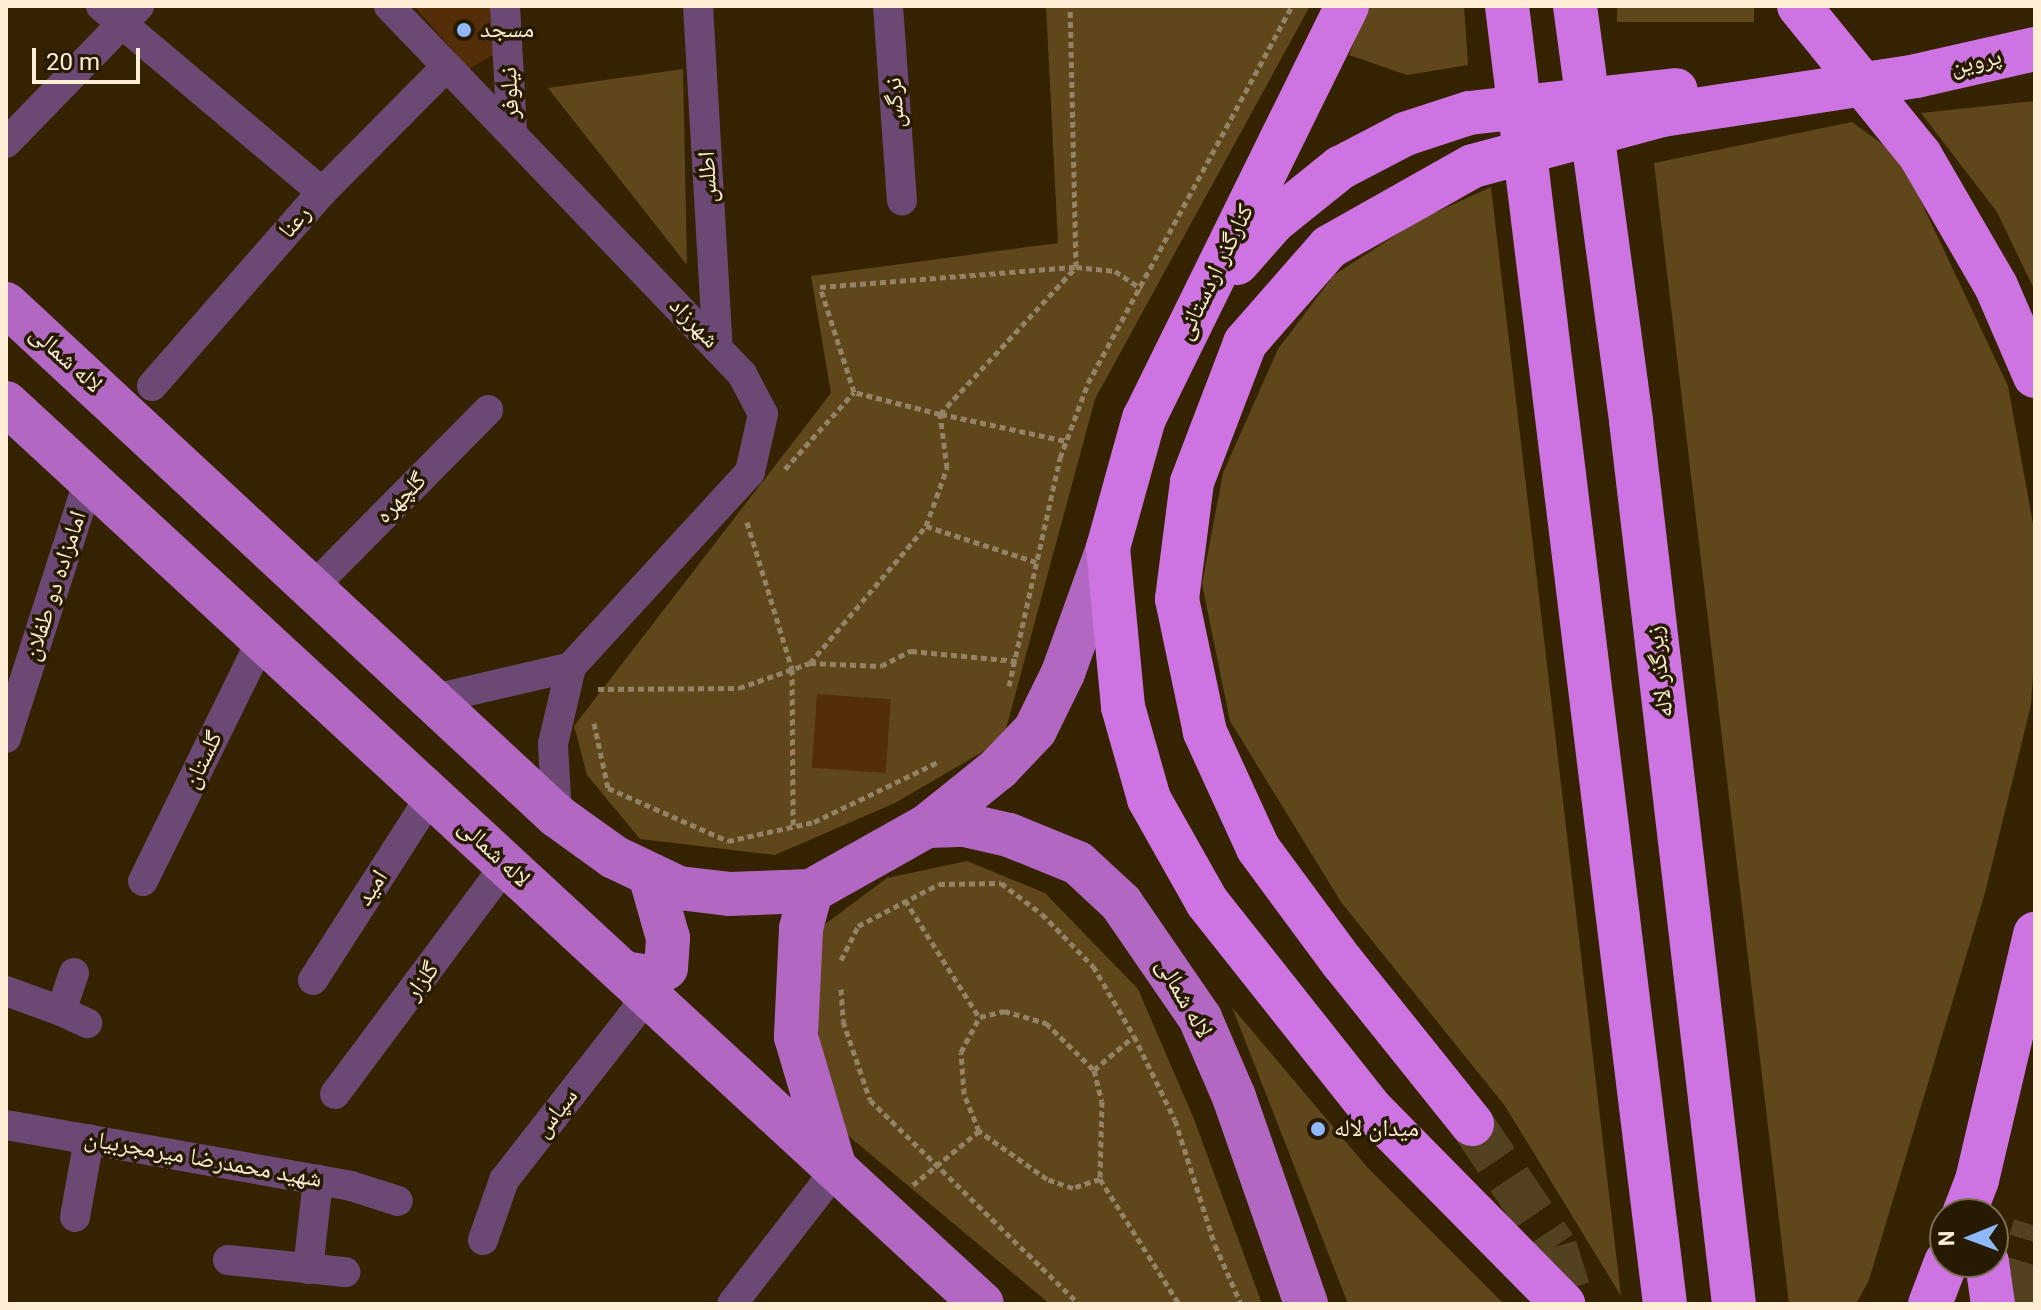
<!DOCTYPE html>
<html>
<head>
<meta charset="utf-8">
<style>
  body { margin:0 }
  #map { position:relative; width:2041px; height:1310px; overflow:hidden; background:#352200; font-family:Roboto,"Noto Naskh Arabic",sans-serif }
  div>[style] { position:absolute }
  .green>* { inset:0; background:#5f471b; transform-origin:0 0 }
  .building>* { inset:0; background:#542e09; transform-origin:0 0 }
  .highway-tunnel>* { height:44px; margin-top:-22px; transform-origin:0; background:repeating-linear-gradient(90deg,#534120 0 44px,transparent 0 66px) }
  .path>* { height:5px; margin-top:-2.5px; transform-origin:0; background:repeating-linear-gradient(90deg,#938264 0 6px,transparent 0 10px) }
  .street>* { height:30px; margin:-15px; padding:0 15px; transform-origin:15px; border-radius:15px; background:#6c4975 }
  .primary>* { height:44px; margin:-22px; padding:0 22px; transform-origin:22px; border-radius:22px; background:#b268c3 }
  .highway>* { height:44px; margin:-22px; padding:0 22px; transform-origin:22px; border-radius:22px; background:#ce74e2 }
  .highway-bridge>* { height:44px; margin:-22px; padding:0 22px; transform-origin:22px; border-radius:22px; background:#ce74e2 }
  .dots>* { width:22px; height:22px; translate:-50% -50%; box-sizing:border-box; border:4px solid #271a02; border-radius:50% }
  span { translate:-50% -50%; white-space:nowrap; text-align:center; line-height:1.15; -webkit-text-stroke:7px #271a02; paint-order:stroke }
  .poi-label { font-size:24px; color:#fdeed5 }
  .left { translate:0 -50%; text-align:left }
  .street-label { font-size:24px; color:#fdeed5 }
  .frame { position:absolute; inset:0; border:8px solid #fdeed5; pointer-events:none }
  .north { position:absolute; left:1929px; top:1198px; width:80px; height:80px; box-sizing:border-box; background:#271a02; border:2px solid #7d6f56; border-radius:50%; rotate:269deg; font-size:22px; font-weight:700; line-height:32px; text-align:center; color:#fdeed5 }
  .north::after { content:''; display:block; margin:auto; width:28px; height:36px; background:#8fb8fd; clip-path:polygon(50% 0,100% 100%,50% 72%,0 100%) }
  .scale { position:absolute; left:32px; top:48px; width:108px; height:36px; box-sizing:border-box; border:4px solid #fdeed5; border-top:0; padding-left:10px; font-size:24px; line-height:28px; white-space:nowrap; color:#fdeed5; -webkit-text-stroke:6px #271a02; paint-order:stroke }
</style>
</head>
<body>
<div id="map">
  <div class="green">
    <i style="clip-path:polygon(1046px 6px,1310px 6px,1095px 399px,1003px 740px,895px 803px,775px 855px,640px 839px,587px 775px,574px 726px,831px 393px,811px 276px,1058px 243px)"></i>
    <i style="clip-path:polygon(1368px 6px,1464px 6px,1468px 65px,1407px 75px,1349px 55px)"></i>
    <i style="left:1617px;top:6px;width:137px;height:16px"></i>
    <i style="clip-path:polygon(683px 69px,687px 265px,548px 88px)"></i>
    <i style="clip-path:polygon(2035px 101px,2035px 291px,1997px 212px,1921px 113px)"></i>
    <i style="clip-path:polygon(1852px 122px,1900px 157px,2008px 386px,2035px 535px,2035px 643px,2031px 705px,1985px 893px,1869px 1280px,1856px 1304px,1789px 1304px,1654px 163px)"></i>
    <i style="clip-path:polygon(1491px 187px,1621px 1296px,1505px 1106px,1341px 902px,1230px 721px,1202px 584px,1223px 473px,1278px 349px,1334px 275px,1421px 219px)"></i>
    <i style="clip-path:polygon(967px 861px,1045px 893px,1138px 989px,1194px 1119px,1262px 1304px,1050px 1304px,839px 1128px,820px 1049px,814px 978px,817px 930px,887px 878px)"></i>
    <i style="clip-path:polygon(1232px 1007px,1367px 1167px,1504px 1304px,1348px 1304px)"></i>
  </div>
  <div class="building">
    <i style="clip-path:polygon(414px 6px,492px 6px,495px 54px,469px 69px)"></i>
    <i style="left:817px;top:694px;width:74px;height:74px;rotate:4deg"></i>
  </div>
  <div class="highway-tunnel">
    <i style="left:1472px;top:1124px;width:148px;rotate:56deg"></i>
    <i style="left:1555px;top:1247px;width:60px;rotate:72.5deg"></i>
    <i style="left:2011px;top:1304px;width:82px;rotate:-72.9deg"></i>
  </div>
  <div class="path">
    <i style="left:940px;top:414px;width:200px;rotate:-47.2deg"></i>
    <i style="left:1076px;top:267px;width:261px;rotate:-91.3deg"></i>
    <i style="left:941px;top:414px;width:128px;rotate:12.2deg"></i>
    <i style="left:785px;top:469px;width:103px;rotate:-48.1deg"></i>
    <i style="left:854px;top:392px;width:110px;rotate:-107.9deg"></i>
    <i style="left:820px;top:287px;width:257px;rotate:-4.5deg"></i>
    <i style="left:1076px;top:267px;width:39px;rotate:6deg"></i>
    <i style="left:1115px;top:271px;width:32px;rotate:34deg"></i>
    <i style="left:747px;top:522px;width:154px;rotate:73deg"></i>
    <i style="left:792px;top:669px;width:158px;rotate:89.6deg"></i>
    <i style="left:926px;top:526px;width:116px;rotate:18.1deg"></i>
    <i style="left:810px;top:663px;width:71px;rotate:2.4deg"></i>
    <i style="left:881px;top:666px;width:34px;rotate:-27deg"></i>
    <i style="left:911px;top:651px;width:106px;rotate:5.4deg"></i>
    <i style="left:1009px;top:686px;width:234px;rotate:-77.4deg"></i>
    <i style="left:1060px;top:458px;width:80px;rotate:-69.5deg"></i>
    <i style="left:1088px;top:383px;width:429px;rotate:-61.6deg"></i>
    <i style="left:598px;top:689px;width:141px;rotate:-0.4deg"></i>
    <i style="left:739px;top:688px;width:75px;rotate:-19.4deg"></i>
    <i style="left:810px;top:663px;width:180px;rotate:-49.7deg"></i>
    <i style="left:926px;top:526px;width:62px;rotate:-70.1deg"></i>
    <i style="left:947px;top:468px;width:54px;rotate:-97.4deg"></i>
    <i style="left:940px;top:414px;width:89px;rotate:-165.7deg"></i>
    <i style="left:594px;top:723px;width:66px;rotate:77.8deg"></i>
    <i style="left:608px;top:788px;width:131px;rotate:23.8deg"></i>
    <i style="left:728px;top:841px;width:88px;rotate:-12.5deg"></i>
    <i style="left:814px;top:822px;width:140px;rotate:-25.8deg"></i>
    <i style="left:905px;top:900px;width:138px;rotate:57.7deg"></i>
    <i style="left:841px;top:960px;width:38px;rotate:-63deg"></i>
    <i style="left:858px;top:926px;width:91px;rotate:-27.4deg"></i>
    <i style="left:939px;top:884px;width:62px;rotate:-0.9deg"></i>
    <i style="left:1001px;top:883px;width:51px;rotate:37.1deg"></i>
    <i style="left:1042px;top:914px;width:73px;rotate:45.6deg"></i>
    <i style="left:1093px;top:966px;width:81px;rotate:59.6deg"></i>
    <i style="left:1134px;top:1036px;width:93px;rotate:64deg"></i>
    <i style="left:1175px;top:1120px;width:131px;rotate:72.3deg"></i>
    <i style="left:1215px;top:1245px;width:64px;rotate:66.2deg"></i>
    <i style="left:841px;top:989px;width:32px;rotate:86deg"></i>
    <i style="left:843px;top:1021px;width:83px;rotate:71.1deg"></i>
    <i style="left:870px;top:1100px;width:292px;rotate:44.3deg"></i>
    <i style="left:1094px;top:1070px;width:52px;rotate:-40.4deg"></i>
    <i style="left:1100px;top:1179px;width:28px;rotate:162deg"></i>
    <i style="left:1073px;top:1188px;width:28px;rotate:-161deg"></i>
    <i style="left:1047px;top:1179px;width:83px;rotate:-144.8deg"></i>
    <i style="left:979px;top:1131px;width:40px;rotate:-112deg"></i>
    <i style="left:964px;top:1094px;width:42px;rotate:-94.1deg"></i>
    <i style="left:961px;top:1052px;width:40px;rotate:-62deg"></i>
    <i style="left:980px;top:1017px;width:25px;rotate:-14deg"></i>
    <i style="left:1004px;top:1011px;width:44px;rotate:15.9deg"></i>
    <i style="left:1046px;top:1023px;width:67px;rotate:44.4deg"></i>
    <i style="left:1094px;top:1070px;width:32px;rotate:76deg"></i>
    <i style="left:1102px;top:1101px;width:78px;rotate:91.5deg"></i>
    <i style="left:1100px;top:1179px;width:148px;rotate:57.7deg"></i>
    <i style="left:913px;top:1185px;width:85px;rotate:-39.3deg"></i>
  </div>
  <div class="street">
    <i style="left:101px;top:6px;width:289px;rotate:40.1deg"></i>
    <i style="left:389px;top:6px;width:510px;rotate:46.19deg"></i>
    <i style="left:742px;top:374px;width:45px;rotate:62.3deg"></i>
    <i style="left:763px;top:414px;width:59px;rotate:102.6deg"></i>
    <i style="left:750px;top:472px;width:265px;rotate:132.6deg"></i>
    <i style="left:505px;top:6px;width:127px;rotate:86.8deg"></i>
    <i style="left:698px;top:6px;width:343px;rotate:86.7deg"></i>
    <i style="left:888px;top:6px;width:195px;rotate:85.9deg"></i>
    <i style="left:6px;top:143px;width:191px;rotate:-45.8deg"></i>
    <i style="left:152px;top:386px;width:258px;rotate:-48.8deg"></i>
    <i style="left:322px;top:192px;width:177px;rotate:-45.2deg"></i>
    <i style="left:313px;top:587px;width:249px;rotate:-45.3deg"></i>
    <i style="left:434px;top:699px;width:141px;rotate:-13.1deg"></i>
    <i style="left:571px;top:667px;width:79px;rotate:103.2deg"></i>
    <i style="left:553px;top:744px;width:72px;rotate:86.8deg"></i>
    <i style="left:6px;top:738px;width:271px;rotate:-72.2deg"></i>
    <i style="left:143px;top:881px;width:270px;rotate:-63.8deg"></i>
    <i style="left:74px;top:973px;width:40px;rotate:108.9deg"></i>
    <i style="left:61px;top:1011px;width:29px;rotate:25deg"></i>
    <i style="left:313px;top:980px;width:219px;rotate:-57.3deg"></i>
    <i style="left:6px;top:991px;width:59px;rotate:20deg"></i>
    <i style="left:335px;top:1094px;width:286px;rotate:-53.3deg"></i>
    <i style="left:6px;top:1125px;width:350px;rotate:10deg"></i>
    <i style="left:351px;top:1186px;width:49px;rotate:17.7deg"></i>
    <i style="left:75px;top:1217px;width:79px;rotate:-79.8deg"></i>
    <i style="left:483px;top:1240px;width:64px;rotate:-70.7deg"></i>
    <i style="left:504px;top:1180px;width:234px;rotate:-52deg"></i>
    <i style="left:228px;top:1260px;width:118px;rotate:5.9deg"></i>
    <i style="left:308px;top:1269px;width:90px;rotate:-83.6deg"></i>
    <i style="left:732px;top:1304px;width:170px;rotate:-52.2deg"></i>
  </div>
  <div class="primary">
    <i style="left:6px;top:304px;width:752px;rotate:42.9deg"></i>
    <i style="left:557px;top:816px;width:70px;rotate:35.7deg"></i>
    <i style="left:614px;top:857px;width:72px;rotate:25.5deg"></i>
    <i style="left:679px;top:888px;width:50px;rotate:6.8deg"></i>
    <i style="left:729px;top:894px;width:82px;rotate:-2.1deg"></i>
    <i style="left:811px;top:891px;width:133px;rotate:-29.3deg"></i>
    <i style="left:927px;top:826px;width:91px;rotate:-38.8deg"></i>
    <i style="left:998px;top:769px;width:54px;rotate:-46.5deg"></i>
    <i style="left:1035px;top:730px;width:64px;rotate:-63.8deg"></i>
    <i style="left:1063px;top:673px;width:133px;rotate:-70.2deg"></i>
    <i style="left:6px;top:403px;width:1328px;rotate:42.71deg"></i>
    <i style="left:927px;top:826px;width:38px;rotate:-2deg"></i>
    <i style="left:965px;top:825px;width:45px;rotate:12.8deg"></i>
    <i style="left:1009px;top:835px;width:74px;rotate:22.1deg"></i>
    <i style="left:1078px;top:863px;width:59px;rotate:42.9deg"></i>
    <i style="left:1121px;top:903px;width:140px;rotate:55.5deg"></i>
    <i style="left:1200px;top:1018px;width:86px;rotate:66.7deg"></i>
    <i style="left:1234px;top:1097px;width:219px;rotate:70.8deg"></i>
    <i style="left:811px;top:891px;width:39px;rotate:105deg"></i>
    <i style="left:801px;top:929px;width:108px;rotate:92.7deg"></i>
    <i style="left:796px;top:1037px;width:134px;rotate:73.5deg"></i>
    <i style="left:624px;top:973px;width:25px;rotate:9deg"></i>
    <i style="left:649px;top:977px;width:19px;rotate:-28deg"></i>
    <i style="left:666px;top:968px;width:30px;rotate:-86deg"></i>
    <i style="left:668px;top:938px;width:66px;rotate:-105.9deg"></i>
  </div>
  <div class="highway">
    <i style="left:1347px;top:6px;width:459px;rotate:116.2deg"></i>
    <i style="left:1144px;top:418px;width:135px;rotate:105.5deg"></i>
    <i style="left:1108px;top:548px;width:160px;rotate:84.6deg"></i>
    <i style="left:1123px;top:707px;width:96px;rotate:74.2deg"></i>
    <i style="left:1149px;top:799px;width:118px;rotate:60.6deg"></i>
    <i style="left:1207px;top:902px;width:264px;rotate:51.6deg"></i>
    <i style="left:1371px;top:1109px;width:274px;rotate:45.4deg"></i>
    <i style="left:1507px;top:6px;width:1308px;rotate:83.06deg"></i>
    <i style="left:1575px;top:6px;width:419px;rotate:82.3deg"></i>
    <i style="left:1631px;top:421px;width:889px;rotate:83.35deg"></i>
    <i style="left:1799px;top:6px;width:192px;rotate:50.9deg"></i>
    <i style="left:1920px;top:155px;width:151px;rotate:59.9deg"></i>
    <i style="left:1996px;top:286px;width:98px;rotate:66.6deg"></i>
    <i style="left:1916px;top:76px;width:122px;rotate:-12.8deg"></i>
    <i style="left:1237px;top:263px;width:56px;rotate:-48.6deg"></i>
    <i style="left:1274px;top:221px;width:85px;rotate:-38.8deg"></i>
    <i style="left:1340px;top:168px;width:73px;rotate:-27.6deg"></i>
    <i style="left:1405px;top:134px;width:67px;rotate:-18.2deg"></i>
    <i style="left:1472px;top:1124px;width:208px;rotate:-128.7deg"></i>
    <i style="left:1342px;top:962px;width:142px;rotate:-126.4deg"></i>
    <i style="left:1258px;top:848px;width:128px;rotate:-114.6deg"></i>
    <i style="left:1205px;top:732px;width:136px;rotate:-101.9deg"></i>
    <i style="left:1177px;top:599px;width:118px;rotate:-82.7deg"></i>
    <i style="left:1192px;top:482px;width:149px;rotate:-69.1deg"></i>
    <i style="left:1245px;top:343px;width:128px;rotate:-48.8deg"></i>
    <i style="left:1329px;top:247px;width:165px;rotate:-29.4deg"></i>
    <i style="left:1964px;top:1214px;width:36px;rotate:-69deg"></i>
    <i style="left:1977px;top:1180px;width:253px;rotate:-76.7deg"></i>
    <i style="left:1987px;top:1262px;width:42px;rotate:81.9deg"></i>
    <i style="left:1930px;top:1304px;width:45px;rotate:-69.1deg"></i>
  </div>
  <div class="highway-bridge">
    <i style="left:1469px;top:113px;width:208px;rotate:-6.3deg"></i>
    <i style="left:1473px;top:166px;width:196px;rotate:-15.1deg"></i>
    <i style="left:1662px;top:115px;width:257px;rotate:-8.7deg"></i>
  </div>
  <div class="dots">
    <i style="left:464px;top:30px;background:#8fb8fd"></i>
    <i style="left:1318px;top:1129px;background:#8fb8fd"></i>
  </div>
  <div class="poi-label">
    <span class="left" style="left:480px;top:30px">مسجد</span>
    <span class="left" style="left:1334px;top:1129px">میدان لاله</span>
  </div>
  <div class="street-label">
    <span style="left:1976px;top:62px;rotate:-13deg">پروین</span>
    <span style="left:510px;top:93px;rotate:-93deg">نیلوفر</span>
    <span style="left:895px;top:103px;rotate:-94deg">نرگس</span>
    <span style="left:708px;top:177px;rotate:-93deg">اطلس</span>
    <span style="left:295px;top:222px;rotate:-49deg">رعنا</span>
    <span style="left:1215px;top:272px;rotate:-64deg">کنارگذر اردستانی</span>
    <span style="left:694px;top:323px;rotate:46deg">شهرزاد</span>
    <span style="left:66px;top:359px;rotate:42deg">لاله شمالی</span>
    <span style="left:401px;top:498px;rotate:-45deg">گلچهره</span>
    <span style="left:55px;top:586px;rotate:-72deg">امامزاده دو طفلان</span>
    <span style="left:1660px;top:672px;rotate:-97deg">زیرگذر لاله</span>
    <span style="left:203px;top:760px;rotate:-64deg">گلستان</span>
    <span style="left:494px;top:853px;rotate:43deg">لاله شمالی</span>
    <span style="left:372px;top:888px;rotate:-57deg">امید</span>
    <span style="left:422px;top:981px;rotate:-54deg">گلزار</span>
    <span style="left:1184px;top:998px;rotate:60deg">لاله شمالی</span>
    <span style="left:556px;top:1113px;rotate:-52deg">سپاس</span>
    <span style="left:203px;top:1159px;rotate:10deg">شهید محمدرضا میرمجربیان</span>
  </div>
  <div class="frame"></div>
  <div class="north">N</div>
  <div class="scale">20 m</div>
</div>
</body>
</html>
